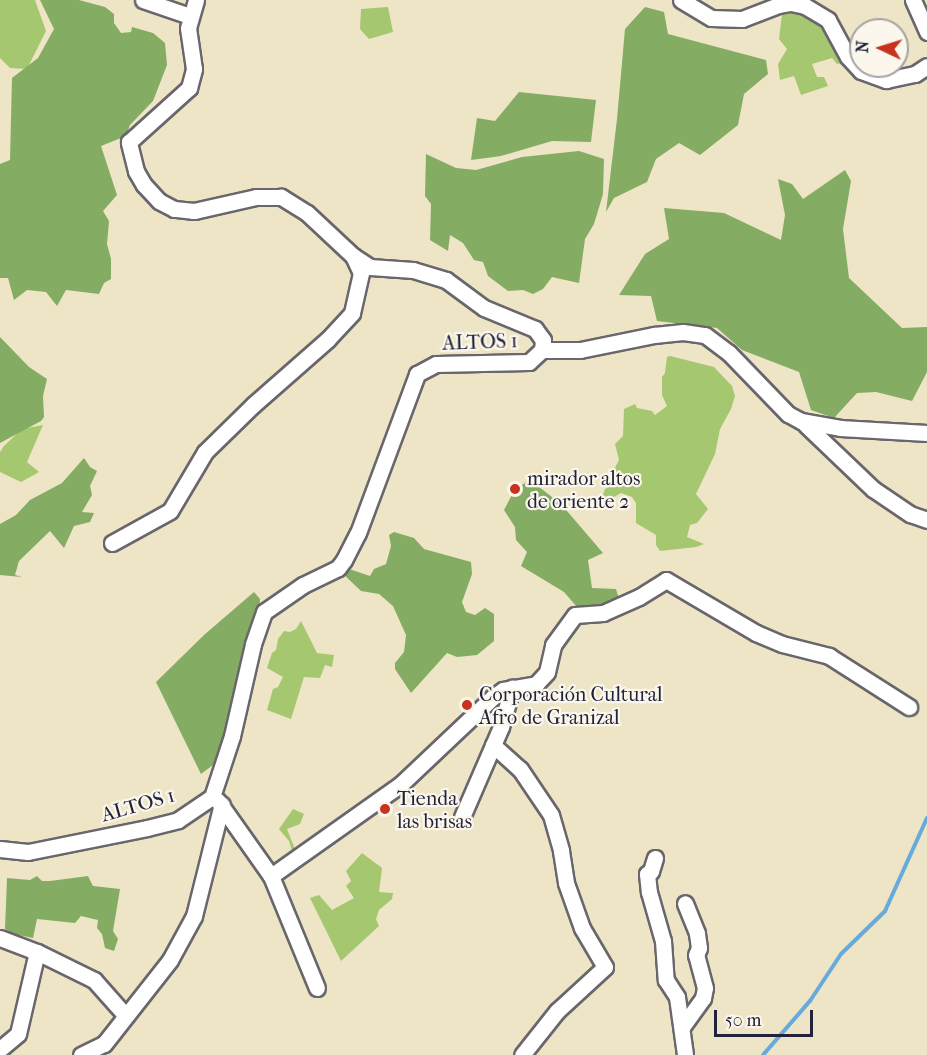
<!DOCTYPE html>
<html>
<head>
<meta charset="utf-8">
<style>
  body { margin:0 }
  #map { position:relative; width:927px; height:1055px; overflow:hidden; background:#eee5c6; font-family:"IM FELL French Canon",serif }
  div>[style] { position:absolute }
  .green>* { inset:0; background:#a5c76f }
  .forest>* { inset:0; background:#84ac62 }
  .stream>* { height:4px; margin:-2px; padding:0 2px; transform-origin:2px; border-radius:2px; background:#67aadc }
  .roads { filter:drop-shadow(2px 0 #69666c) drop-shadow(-2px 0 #69666c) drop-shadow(0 2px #69666c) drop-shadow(0 -2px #69666c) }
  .minor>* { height:15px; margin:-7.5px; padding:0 7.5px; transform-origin:7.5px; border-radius:7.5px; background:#fff }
  .dots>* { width:16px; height:16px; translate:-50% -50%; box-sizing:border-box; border:3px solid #fbf7ec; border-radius:50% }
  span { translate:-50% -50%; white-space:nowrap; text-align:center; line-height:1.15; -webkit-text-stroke:4.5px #fbf7ec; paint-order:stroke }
  .street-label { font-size:20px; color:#22223b }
  .poi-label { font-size:20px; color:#22223b }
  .left { translate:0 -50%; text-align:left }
  .north { position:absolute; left:849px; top:18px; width:60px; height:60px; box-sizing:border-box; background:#fbf7ec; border:2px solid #a4a2a5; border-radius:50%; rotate:274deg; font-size:16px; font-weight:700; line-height:24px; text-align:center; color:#22223b }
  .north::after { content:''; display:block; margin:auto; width:21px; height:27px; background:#c8321e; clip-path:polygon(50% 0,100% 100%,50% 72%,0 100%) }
  .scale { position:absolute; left:714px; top:1010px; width:99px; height:27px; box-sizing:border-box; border:3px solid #22223b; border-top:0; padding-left:8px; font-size:18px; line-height:21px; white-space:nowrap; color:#22223b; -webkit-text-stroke:4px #fbf7ec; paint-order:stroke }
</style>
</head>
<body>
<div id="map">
  <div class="green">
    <i style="clip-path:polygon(0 0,35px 0,46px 31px,27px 69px,10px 68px,0 58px)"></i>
    <i style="clip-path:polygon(388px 7px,393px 32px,369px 39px,360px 29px,361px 9px)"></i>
    <i style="clip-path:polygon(809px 13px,820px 20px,836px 44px,843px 63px,837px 64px,832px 58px,812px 64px,817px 77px,824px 77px,828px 86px,801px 95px,794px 76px,780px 80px,778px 64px,787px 49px,779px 39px,782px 14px)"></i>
    <i style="clip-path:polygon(670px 356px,714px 367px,732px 386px,735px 396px,731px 409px,720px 429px,715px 454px,696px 494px,708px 509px,697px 523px,690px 525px,687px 537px,704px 544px,696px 547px,660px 551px,656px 545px,656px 535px,636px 523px,636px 503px,632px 497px,621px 493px,607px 501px,602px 497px,605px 489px,611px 486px,609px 479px,619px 460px,615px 444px,623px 436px,624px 409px,635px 404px,637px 408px,652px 411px,655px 415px,667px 406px,662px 395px,662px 377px,665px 373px,667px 357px)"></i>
    <i style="clip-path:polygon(43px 425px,27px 462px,39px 472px,21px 482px,0 472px,0 452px,4px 446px,22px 429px)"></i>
    <i style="clip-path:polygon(301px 621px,317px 653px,334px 655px,332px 667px,325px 665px,320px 678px,304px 677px,291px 719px,267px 710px,273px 689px,278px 687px,283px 677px,267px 668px,272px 653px,276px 650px,278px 639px,284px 631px,290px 632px,296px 629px)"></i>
    <i style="clip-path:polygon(293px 809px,304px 814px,300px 824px,287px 829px,296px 852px,293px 854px,289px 841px,279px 829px)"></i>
    <i style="clip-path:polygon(362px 853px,382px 868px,379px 892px,393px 893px,392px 899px,379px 910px,376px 919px,379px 926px,341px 961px,310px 898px,319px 895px,332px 910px,354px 898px,346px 886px,351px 881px,346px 871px)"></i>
  </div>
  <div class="forest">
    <i style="clip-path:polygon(40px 0,79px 0,105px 7px,114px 14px,114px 23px,121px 33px,131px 32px,132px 27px,153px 33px,165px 43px,167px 65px,153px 101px,130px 125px,126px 136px,101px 146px,117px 195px,103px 211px,109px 221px,107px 244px,111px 259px,111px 279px,104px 283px,99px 294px,66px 290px,57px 306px,46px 292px,27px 290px,14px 300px,8px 278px,0 278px,0 164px,10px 160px,12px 78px,38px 58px,54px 29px)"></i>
    <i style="clip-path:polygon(645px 7px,664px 12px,668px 34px,766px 60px,768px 74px,744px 94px,738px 125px,700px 155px,679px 143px,656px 159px,647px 182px,614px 198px,606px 212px,617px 119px,625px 29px)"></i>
    <i style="clip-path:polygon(519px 92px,596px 100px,591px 142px,552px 141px,501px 156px,471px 160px,477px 118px,495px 121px)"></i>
    <i style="clip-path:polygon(579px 151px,604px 159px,603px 194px,594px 224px,585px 239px,579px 283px,552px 277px,543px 289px,533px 294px,523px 290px,508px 291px,488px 276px,483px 262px,474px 260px,463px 243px,450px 235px,448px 251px,430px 240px,431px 204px,425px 196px,426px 154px,456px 168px,476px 170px,522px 157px)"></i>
    <i style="clip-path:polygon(845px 170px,851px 181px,843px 229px,849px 278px,902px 328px,927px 327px,927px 372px,912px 401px,876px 392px,857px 393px,834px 418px,811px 410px,799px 372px,742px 350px,717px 328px,657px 321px,651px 296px,619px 295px,645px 254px,669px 239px,664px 208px,724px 213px,781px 240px,785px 215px,778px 179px,792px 184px,803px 199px)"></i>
    <i style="clip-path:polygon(0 337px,29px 367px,47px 379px,43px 396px,44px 417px,41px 421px,0 443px)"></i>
    <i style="clip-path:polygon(84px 458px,90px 467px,97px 471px,90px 486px,92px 495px,82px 512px,94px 513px,90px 522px,74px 526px,64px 548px,50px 531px,19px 561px,15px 575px,22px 577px,0 575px,0 524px,16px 515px,30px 500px,62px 483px)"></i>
    <i style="clip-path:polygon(530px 480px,561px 504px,603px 553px,588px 560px,592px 588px,616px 589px,619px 599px,591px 609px,577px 607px,564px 592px,521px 566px,527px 552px,516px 540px,515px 527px,504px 510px,515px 489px)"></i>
    <i style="clip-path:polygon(394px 532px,414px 538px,424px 549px,471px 562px,472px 574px,462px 602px,466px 612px,475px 615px,485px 608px,494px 614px,494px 641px,477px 655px,457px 657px,447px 653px,411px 693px,395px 669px,395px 663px,404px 652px,406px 635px,393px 606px,379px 594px,361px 591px,340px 571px,349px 569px,370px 576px,374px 569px,386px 564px,391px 546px,389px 535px)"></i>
    <i style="clip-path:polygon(254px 592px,260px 599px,259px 613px,217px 762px,201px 774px,156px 682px,204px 635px)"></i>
    <i style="clip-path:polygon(37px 876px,42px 881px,50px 881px,88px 876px,93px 886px,120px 889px,113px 931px,118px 939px,114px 951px,105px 948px,102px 934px,97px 928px,98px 920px,81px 916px,75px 923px,37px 919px,33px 938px,14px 934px,5px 929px,7px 878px,30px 880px)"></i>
  </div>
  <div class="stream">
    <i style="left:763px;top:1055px;width:72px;rotate:-49deg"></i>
    <i style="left:810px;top:1001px;width:56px;rotate:-56.6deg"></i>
    <i style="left:841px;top:954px;width:62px;rotate:-44.3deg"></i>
    <i style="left:885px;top:911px;width:102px;rotate:-65.7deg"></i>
  </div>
  <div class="roads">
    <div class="minor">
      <i style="left:143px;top:0;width:50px;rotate:18.8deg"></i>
      <i style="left:681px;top:0;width:35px;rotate:31deg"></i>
      <i style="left:711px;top:18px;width:31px;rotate:2deg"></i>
      <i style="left:742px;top:19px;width:39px;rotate:-21deg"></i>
      <i style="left:778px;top:5px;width:13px;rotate:-9deg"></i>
      <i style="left:791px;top:3px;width:14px;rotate:12deg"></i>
      <i style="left:805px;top:6px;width:27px;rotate:31deg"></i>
      <i style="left:828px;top:20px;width:42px;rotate:61.6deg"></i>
      <i style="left:848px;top:57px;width:19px;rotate:47deg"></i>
      <i style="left:861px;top:71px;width:27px;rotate:20deg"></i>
      <i style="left:886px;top:80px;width:30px;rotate:-12deg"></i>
      <i style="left:915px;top:74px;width:14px;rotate:-34deg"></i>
      <i style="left:913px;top:0;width:35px;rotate:66deg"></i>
      <i style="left:542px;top:350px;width:38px"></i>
      <i style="left:580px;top:350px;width:76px;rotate:-11.5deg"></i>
      <i style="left:654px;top:335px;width:29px;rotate:-6deg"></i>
      <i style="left:683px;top:332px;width:22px;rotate:8deg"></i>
      <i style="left:705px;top:335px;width:30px;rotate:37deg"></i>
      <i style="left:729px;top:353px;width:85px;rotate:46deg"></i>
      <i style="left:788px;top:414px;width:15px;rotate:28deg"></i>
      <i style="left:801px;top:421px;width:40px;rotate:10deg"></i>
      <i style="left:840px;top:428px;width:87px;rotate:3.3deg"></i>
      <i style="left:806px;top:425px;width:93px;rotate:43.7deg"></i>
      <i style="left:873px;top:489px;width:45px;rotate:34deg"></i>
      <i style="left:910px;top:514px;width:18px;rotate:19deg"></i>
      <i style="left:112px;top:543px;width:66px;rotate:-28.9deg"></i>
      <i style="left:170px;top:511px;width:69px;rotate:-59.3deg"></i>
      <i style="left:205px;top:452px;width:67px;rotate:-44.4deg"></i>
      <i style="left:253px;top:405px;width:100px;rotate:-41.3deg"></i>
      <i style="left:328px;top:339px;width:35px;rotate:-47deg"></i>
      <i style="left:352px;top:313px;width:41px;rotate:-77.3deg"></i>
      <i style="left:361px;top:273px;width:19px;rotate:-115deg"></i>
      <i style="left:493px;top:745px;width:36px;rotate:42deg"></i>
      <i style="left:520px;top:769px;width:55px;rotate:56deg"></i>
      <i style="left:551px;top:815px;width:37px;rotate:74deg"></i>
      <i style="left:561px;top:851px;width:32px;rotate:81deg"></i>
      <i style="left:566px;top:883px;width:48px;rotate:70.4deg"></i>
      <i style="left:582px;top:928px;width:45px;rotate:59.5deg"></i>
      <i style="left:605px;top:967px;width:65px;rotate:137.5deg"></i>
      <i style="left:557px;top:1011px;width:56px;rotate:128.5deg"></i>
      <i style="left:218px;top:801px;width:92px;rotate:54.8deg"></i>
      <i style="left:271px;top:876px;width:121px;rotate:67.7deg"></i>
      <i style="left:462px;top:817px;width:98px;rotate:-66.6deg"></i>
      <i style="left:501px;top:727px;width:41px;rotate:-74.2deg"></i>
      <i style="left:0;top:849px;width:28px;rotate:6deg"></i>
      <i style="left:28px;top:852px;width:121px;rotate:-11.4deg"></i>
      <i style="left:147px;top:828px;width:32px;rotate:-14deg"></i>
      <i style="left:178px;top:820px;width:41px;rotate:-34.1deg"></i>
      <i style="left:212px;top:797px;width:64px;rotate:-71.8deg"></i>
      <i style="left:232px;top:736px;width:94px;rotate:-77.1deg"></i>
      <i style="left:253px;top:644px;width:34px;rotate:-71deg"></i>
      <i style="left:264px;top:612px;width:47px;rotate:-34.7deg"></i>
      <i style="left:303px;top:585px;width:39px;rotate:-26deg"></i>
      <i style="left:338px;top:568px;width:10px;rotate:-53deg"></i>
      <i style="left:344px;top:560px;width:30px;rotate:-63deg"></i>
      <i style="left:358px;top:533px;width:170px;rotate:-69.6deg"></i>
      <i style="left:417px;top:374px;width:21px;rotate:-28deg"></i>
      <i style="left:436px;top:364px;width:93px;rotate:-1.2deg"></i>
      <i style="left:529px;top:362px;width:18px;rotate:-43deg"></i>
      <i style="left:542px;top:350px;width:10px;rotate:-84deg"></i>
      <i style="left:543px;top:340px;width:14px;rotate:-126deg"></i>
      <i style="left:535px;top:329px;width:55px;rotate:-157.6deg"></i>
      <i style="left:484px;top:308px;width:47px;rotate:-143.6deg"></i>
      <i style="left:446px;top:280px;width:34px;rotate:-163deg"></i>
      <i style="left:413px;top:270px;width:43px;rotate:-176deg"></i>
      <i style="left:370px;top:267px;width:20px;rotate:-147deg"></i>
      <i style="left:353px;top:256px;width:63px;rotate:-136.9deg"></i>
      <i style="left:307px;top:213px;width:31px;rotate:-148deg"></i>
      <i style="left:281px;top:197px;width:25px;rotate:180deg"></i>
      <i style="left:256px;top:197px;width:64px;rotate:167.3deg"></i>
      <i style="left:194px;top:211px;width:20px;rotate:-174deg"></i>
      <i style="left:174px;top:209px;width:17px;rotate:-152deg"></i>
      <i style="left:159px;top:201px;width:22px;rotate:-133deg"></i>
      <i style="left:144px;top:185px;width:16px;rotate:-120deg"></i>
      <i style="left:136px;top:171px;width:30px;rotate:-104deg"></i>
      <i style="left:129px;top:142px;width:81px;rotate:-42deg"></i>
      <i style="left:189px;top:88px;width:20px;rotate:-75deg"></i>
      <i style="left:194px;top:69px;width:41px;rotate:-98.3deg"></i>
      <i style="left:188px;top:28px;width:29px;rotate:-74deg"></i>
      <i style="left:655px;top:858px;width:14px;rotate:107deg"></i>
      <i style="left:651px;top:871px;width:5px;rotate:143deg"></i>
      <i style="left:647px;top:874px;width:18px;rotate:84deg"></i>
      <i style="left:649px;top:892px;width:51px;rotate:74.1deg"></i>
      <i style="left:663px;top:941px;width:39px;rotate:86deg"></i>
      <i style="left:666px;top:980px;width:20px;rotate:57deg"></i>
      <i style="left:677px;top:997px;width:59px;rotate:82.1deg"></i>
      <i style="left:271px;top:876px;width:159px;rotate:-35.3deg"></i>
      <i style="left:401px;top:784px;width:127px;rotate:-43.4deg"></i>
      <i style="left:493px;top:697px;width:12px;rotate:-35deg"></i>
      <i style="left:503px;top:690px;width:34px;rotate:-10deg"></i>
      <i style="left:536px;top:684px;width:16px;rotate:-47deg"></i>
      <i style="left:547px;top:672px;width:28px;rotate:-77deg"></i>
      <i style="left:553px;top:645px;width:37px;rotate:-54deg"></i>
      <i style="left:575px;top:615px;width:28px;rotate:-4deg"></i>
      <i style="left:603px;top:613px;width:39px;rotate:-24deg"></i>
      <i style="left:639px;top:597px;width:32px;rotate:-32deg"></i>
      <i style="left:666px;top:580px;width:104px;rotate:30.5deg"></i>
      <i style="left:756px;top:633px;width:28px;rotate:23deg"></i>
      <i style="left:782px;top:644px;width:49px;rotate:14.3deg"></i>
      <i style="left:829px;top:656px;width:95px;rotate:32.5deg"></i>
      <i style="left:0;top:938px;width:40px;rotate:21deg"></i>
      <i style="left:37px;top:952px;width:64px;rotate:26.2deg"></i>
      <i style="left:94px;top:980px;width:48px;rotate:48.4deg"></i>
      <i style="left:682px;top:1027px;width:36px;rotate:-54deg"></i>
      <i style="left:703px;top:998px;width:10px;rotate:-79deg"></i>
      <i style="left:705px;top:988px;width:34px;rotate:-105deg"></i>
      <i style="left:696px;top:955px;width:8px;rotate:-67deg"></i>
      <i style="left:699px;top:948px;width:15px;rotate:-98deg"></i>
      <i style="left:697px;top:933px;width:32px;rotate:-112deg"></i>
      <i style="left:0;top:1049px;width:23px;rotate:-40deg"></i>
      <i style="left:18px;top:1034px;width:84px;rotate:-77deg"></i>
      <i style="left:81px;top:1055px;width:25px;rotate:-26deg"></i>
      <i style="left:104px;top:1044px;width:107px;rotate:-51.8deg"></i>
      <i style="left:170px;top:960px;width:50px;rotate:-61.4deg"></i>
      <i style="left:194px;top:916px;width:115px;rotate:-76deg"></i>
    </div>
  </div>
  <div class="dots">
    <i style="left:515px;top:489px;background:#c8321e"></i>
    <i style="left:467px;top:705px;background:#c8321e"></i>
    <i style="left:385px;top:809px;background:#c8321e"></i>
  </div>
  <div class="street-label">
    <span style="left:480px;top:342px;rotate:-2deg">ALTOS 1</span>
    <span style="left:138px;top:805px;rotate:-16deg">ALTOS 1</span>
  </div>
  <div class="poi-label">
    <span class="left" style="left:527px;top:490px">mirador altos<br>de oriente 2</span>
    <span class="left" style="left:479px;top:706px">Corporación Cultural<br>Afro de Granizal</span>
    <span class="left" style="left:397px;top:810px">Tienda<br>las brisas</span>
  </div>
  <div class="north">N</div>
  <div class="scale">50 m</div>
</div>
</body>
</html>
